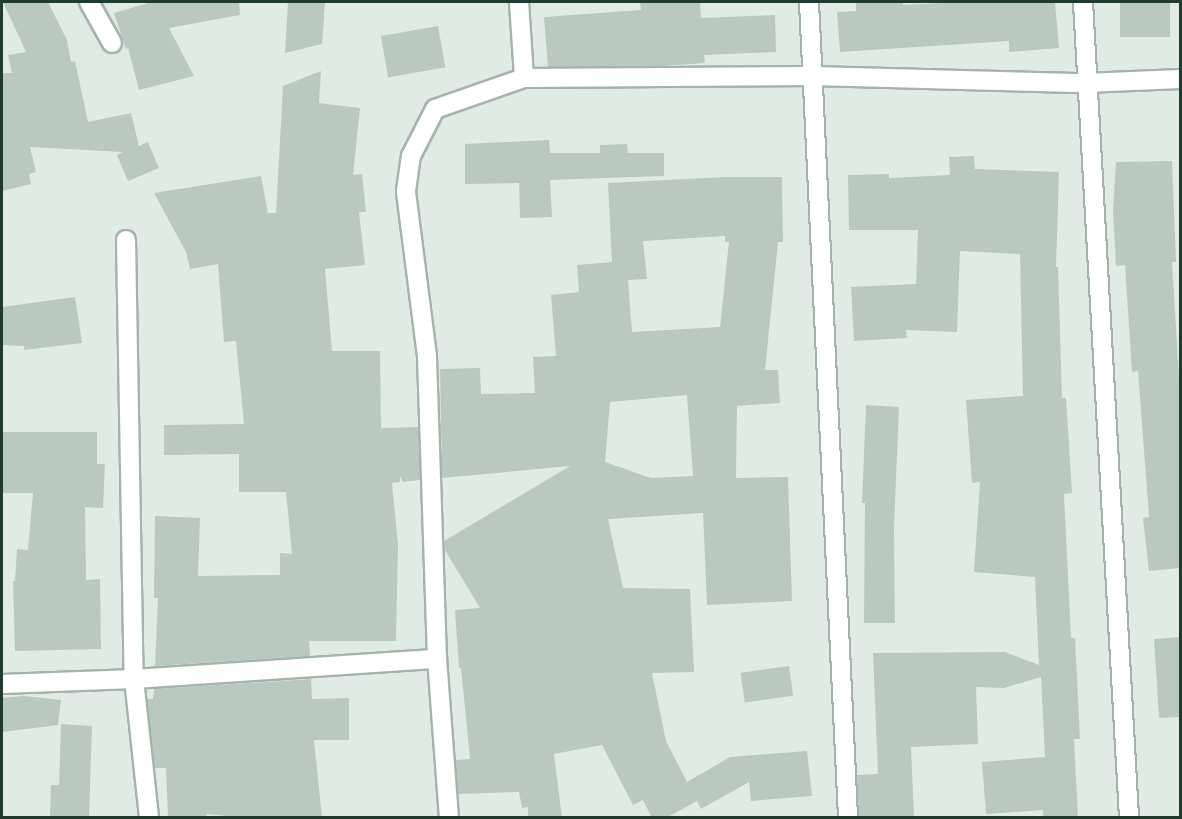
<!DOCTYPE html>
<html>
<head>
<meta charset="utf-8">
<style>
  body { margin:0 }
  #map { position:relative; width:1182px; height:819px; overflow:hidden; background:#e1ebe5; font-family:Inter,sans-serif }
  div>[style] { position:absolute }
  .building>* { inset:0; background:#b9c9c0; transform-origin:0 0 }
  .roads { filter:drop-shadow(2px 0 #a4b3ab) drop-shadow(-2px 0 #a4b3ab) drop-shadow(0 2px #a4b3ab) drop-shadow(0 -2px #a4b3ab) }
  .minor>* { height:18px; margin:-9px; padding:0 9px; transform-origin:9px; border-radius:9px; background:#fff }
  span { translate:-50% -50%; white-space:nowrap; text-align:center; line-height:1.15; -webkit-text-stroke:5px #f1f8f3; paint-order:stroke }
  .frame { position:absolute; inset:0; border:3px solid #213b31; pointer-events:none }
</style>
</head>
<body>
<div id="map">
  <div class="building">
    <i style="clip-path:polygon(3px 2px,48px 2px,67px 40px,71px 62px,75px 61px,88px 122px,131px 113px,139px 146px,148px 142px,159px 168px,128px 181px,117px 155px,123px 152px,30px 147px,36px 172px,29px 174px,31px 184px,2px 191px,2px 73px,12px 73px,8px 55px,26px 52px)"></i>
    <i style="clip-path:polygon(152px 2px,239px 2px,240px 15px,169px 28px,194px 76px,139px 90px,128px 48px,126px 49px,114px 13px)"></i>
    <i style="clip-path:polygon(288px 2px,325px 2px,322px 44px,285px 53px)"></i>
    <i style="clip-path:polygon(640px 2px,700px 2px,701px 18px,775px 15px,776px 52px,704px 55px,705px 63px,664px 66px,548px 67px,544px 17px,641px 10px)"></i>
    <i style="clip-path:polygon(856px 2px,903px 2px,903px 5px,962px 2px,1055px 2px,1059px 48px,1009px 52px,1009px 41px,840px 52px,837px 12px,856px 11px)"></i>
    <i style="left:1120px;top:2px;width:50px;height:35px"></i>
    <i style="left:438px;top:26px;width:42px;height:58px;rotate:80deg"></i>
    <i style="clip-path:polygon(321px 71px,319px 103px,360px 108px,353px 175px,362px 174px,366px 212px,359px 212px,365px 265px,325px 269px,332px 351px,380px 351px,381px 428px,418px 427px,420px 480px,403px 482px,400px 476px,400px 482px,392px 483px,398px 544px,396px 641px,309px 641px,310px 656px,155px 666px,158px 598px,154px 598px,155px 516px,200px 518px,198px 576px,280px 575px,280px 553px,292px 554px,286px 492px,239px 492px,239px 454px,164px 455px,164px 425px,244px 424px,236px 341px,224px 342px,218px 264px,190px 269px,186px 252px,154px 193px,261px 176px,268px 213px,276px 213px,283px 86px)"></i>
    <i style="clip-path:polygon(549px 140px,550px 153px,600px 153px,600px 145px,627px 144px,628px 153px,664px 153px,664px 176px,550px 180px,552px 217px,520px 218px,519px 183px,465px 184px,465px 144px)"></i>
    <i style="clip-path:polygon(974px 156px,975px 169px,1059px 172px,1056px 267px,1058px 267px,1062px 398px,1066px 398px,1072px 493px,1064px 494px,1071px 638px,1075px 638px,1080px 739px,1074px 739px,1078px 818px,1043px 818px,1043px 810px,986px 814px,982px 762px,1045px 757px,1041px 677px,1004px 688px,976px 687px,978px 744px,911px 747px,914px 818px,859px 818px,857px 775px,878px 774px,873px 653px,1005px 652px,1039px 665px,1035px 577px,974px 572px,980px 482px,972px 483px,966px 400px,1023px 396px,1020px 254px,960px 251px,957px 332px,906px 330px,907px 338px,854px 341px,851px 287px,916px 284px,918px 230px,849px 230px,848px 175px,889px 174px,889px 178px,950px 175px,949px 157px)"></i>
    <i style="clip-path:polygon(1172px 161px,1176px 262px,1172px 262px,1180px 395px,1180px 568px,1149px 571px,1143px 518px,1149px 517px,1138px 371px,1132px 372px,1125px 265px,1116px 266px,1113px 210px,1116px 162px)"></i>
    <i style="clip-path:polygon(evenodd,724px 177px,782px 177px,783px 242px,778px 242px,765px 370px,778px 370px,780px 403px,737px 406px,736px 478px,788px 477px,792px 601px,707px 605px,703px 513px,608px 519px,623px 588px,690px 589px,694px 672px,652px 673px,666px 741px,687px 782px,730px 757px,807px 751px,812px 796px,751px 801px,749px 782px,701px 809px,694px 795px,697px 801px,666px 818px,652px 818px,643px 800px,633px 805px,602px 745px,554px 754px,562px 818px,528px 818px,528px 807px,522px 808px,519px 792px,458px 794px,456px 760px,470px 759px,461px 668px,459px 668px,455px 610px,480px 608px,445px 550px,444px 541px,570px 466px,442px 478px,440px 369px,480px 368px,481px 394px,535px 393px,533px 357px,556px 356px,551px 295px,579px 292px,577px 265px,612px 262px,608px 183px,724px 177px,725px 236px,725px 242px,729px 242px,720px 327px,632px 332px,628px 280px,647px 279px,643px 241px,725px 236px,724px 177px,687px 395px,693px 476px,651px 478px,605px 462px,610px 402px,687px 395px)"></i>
    <i style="clip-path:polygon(75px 297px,82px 343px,24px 350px,24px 346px,2px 345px,2px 307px)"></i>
    <i style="clip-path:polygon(866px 405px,899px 407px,894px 528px,895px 623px,864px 623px,865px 503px,862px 503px)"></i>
    <i style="clip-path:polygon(2px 432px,97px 432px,97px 464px,105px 464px,103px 508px,85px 507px,86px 580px,100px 579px,101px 649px,15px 651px,13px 581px,15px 581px,17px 549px,28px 550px,33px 493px,2px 493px)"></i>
    <i style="clip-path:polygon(1180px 637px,1180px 717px,1159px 718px,1154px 639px)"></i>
    <i style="left:789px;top:666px;width:30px;height:49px;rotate:82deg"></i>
    <i style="clip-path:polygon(311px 679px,312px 699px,349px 698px,349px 740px,314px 740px,322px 818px,246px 818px,206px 814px,207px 818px,168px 818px,166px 768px,155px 768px,147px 699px,153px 699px,154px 689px)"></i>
    <i style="clip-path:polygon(24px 696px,61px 700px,58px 725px,2px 732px,2px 698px)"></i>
    <i style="clip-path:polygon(61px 724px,92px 726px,89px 818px,50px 818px,51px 785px,59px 785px)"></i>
  </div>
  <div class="roads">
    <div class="minor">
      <i style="left:89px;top:2px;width:47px;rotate:60.7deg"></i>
      <i style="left:519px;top:2px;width:76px;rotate:86.2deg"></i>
      <i style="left:809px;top:2px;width:817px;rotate:87.26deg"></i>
      <i style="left:1083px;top:2px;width:817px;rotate:86.77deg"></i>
      <i style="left:126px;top:240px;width:439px;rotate:89deg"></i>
      <i style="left:134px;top:679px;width:140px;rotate:83.8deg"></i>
      <i style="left:2px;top:684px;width:132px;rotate:-2.2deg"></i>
      <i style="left:134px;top:679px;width:304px;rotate:-3.8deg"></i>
      <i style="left:449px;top:818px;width:159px;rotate:-94.3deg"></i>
      <i style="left:437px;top:659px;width:303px;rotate:-91.9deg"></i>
      <i style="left:427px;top:356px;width:166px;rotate:-97.3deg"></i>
      <i style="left:406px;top:191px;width:35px;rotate:-82deg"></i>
      <i style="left:411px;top:156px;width:53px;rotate:-62.9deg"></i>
      <i style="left:435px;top:109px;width:94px;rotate:-19.2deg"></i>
      <i style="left:524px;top:78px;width:288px;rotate:-0.4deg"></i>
      <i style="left:812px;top:76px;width:273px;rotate:1.5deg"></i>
      <i style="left:1085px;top:83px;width:95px;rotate:-2.4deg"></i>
    </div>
  </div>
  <div class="frame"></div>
</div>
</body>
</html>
